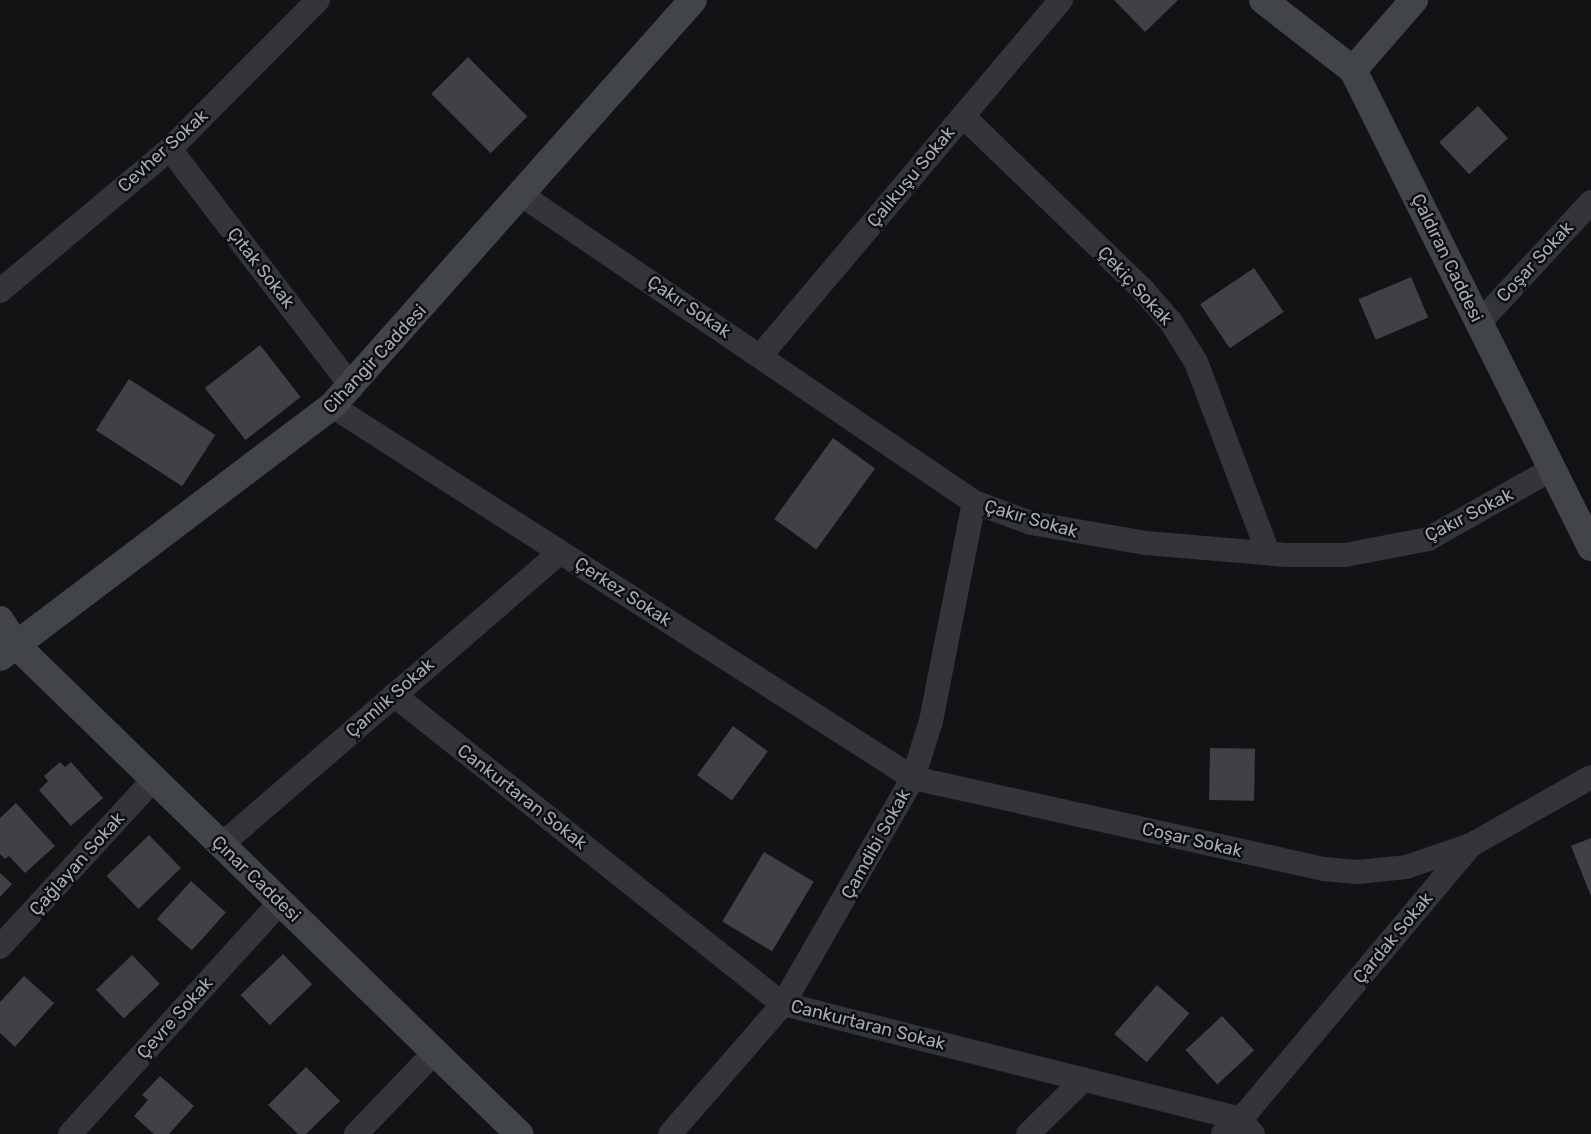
<!DOCTYPE html>
<html>
<head>
<meta charset="utf-8">
<style>
  body { margin:0 }
  #map { position:relative; width:1591px; height:1134px; overflow:hidden; background:#131315; font-family:Rubik,sans-serif }
  div>[style] { position:absolute }
  .building>* { inset:0; background:#3f4145; transform-origin:0 0 }
  .street>* { height:24px; margin:-12px; padding:0 12px; transform-origin:12px; border-radius:12px; background:#33353a }
  .secondary>* { height:28px; margin:-14px; padding:0 14px; transform-origin:14px; border-radius:14px; background:#41454a }
  span { translate:-50% -50%; white-space:nowrap; text-align:center; line-height:1.15; -webkit-text-stroke:5px #0e0e10; paint-order:stroke }
  .street-label { font-size:18px; color:#a3acb6 }
</style>
</head>
<body>
<div id="map">
  <div class="building">
    <i style="clip-path:polygon(1114px 0,1178px 0,1145px 32px)"></i>
    <i style="left:468px;top:57px;width:84px;height:52px;rotate:45deg"></i>
    <i style="left:1478px;top:106px;width:44px;height:53px;rotate:47deg"></i>
    <i style="left:1254px;top:268px;width:53px;height:65px;rotate:56deg"></i>
    <i style="left:1411px;top:277px;width:44px;height:57px;rotate:67deg"></i>
    <i style="left:260px;top:345px;width:66px;height:70px;rotate:52deg"></i>
    <i style="left:129px;top:379px;width:103px;height:61px;rotate:33deg"></i>
    <i style="left:833px;top:438px;width:52px;height:100px;rotate:36deg"></i>
    <i style="left:733px;top:726px;width:43px;height:61px;rotate:36deg"></i>
    <i style="left:1210px;top:748px;width:45px;height:52px;rotate:1deg"></i>
    <i style="clip-path:polygon(60px 762px,65px 767px,71px 762px,103px 798px,71px 826px,39px 790px,48px 781px,44px 776px)"></i>
    <i style="clip-path:polygon(16px 803px,55px 846px,25px 873px,9px 856px,5px 859px,0 854px,0 818px)"></i>
    <i style="left:149px;top:835px;width:46px;height:59px;rotate:46deg"></i>
    <i style="clip-path:polygon(1591px 838px,1591px 896px,1571px 846px)"></i>
    <i style="left:764px;top:852px;width:58px;height:81px;rotate:31deg"></i>
    <i style="clip-path:polygon(0 873px,12px 884px,0 897px)"></i>
    <i style="left:191px;top:881px;width:47px;height:51px;rotate:42deg"></i>
    <i style="left:283px;top:954px;width:42px;height:59px;rotate:46deg"></i>
    <i style="left:132px;top:955px;width:40px;height:50px;rotate:46deg"></i>
    <i style="clip-path:polygon(24px 976px,54px 1003px,15px 1047px,0 1033px,0 1002px)"></i>
    <i style="left:1157px;top:985px;width:43px;height:65px;rotate:41deg"></i>
    <i style="left:1222px;top:1016px;width:47px;height:50px;rotate:47deg"></i>
    <i style="clip-path:polygon(306px 1067px,340px 1101px,306px 1134px,298px 1134px,268px 1105px)"></i>
    <i style="clip-path:polygon(160px 1076px,194px 1106px,169px 1134px,154px 1134px,134px 1116px,148px 1100px,142px 1095px)"></i>
  </div>
  <div class="street">
    <i style="left:963px;top:116px;width:250px;rotate:44deg"></i>
    <i style="left:1143px;top:290px;width:43px;rotate:48.8deg"></i>
    <i style="left:1171px;top:322px;width:47px;rotate:58deg"></i>
    <i style="left:1196px;top:362px;width:204px;rotate:69.3deg"></i>
    <i style="left:170px;top:149px;width:300px;rotate:52.6deg"></i>
    <i style="left:523px;top:196px;width:545px;rotate:34.16deg"></i>
    <i style="left:974px;top:502px;width:61px;rotate:20.2deg"></i>
    <i style="left:1031px;top:523px;width:117px;rotate:9.9deg"></i>
    <i style="left:1146px;top:543px;width:140px;rotate:4.9deg"></i>
    <i style="left:1285px;top:555px;width:60px"></i>
    <i style="left:1345px;top:555px;width:85px;rotate:-10.9deg"></i>
    <i style="left:1428px;top:539px;width:142px;rotate:-29.4deg"></i>
    <i style="left:0;top:291px;width:222px;rotate:-39.9deg"></i>
    <i style="left:170px;top:149px;width:210px;rotate:-45.2deg"></i>
    <i style="left:1479px;top:323px;width:165px;rotate:-47.2deg"></i>
    <i style="left:761px;top:355px;width:465px;rotate:-49.8deg"></i>
    <i style="left:332px;top:406px;width:690px;rotate:32.63deg"></i>
    <i style="left:913px;top:778px;width:420px;rotate:12.5deg"></i>
    <i style="left:1323px;top:869px;width:35px;rotate:5deg"></i>
    <i style="left:1358px;top:872px;width:48px;rotate:-5.9deg"></i>
    <i style="left:1406px;top:867px;width:69px;rotate:-18.7deg"></i>
    <i style="left:394px;top:695px;width:497px;rotate:38.5deg"></i>
    <i style="left:783px;top:1004px;width:471px;rotate:14.1deg"></i>
    <i style="left:1240px;top:1119px;width:20px;rotate:49deg"></i>
    <i style="left:221px;top:845px;width:448px;rotate:-40.8deg"></i>
    <i style="left:0;top:947px;width:226px;rotate:-47.5deg"></i>
    <i style="left:70px;top:1134px;width:313px;rotate:-47.8deg"></i>
    <i style="left:356px;top:1134px;width:114px;rotate:-46.1deg"></i>
    <i style="left:670px;top:1134px;width:172px;rotate:-49deg"></i>
    <i style="left:783px;top:1004px;width:261px;rotate:-60.1deg"></i>
    <i style="left:913px;top:778px;width:60px;rotate:-72.5deg"></i>
    <i style="left:931px;top:721px;width:223px;rotate:-78.9deg"></i>
    <i style="left:1028px;top:1134px;width:78px;rotate:-44.5deg"></i>
    <i style="left:1223px;top:1134px;width:33px;rotate:-43deg"></i>
    <i style="left:1247px;top:1112px;width:349px;rotate:-50deg"></i>
    <i style="left:1471px;top:845px;width:138px;rotate:-29.5deg"></i>
  </div>
  <div class="secondary">
    <i style="left:1263px;top:0;width:114px;rotate:37.9deg"></i>
    <i style="left:1353px;top:70px;width:533px;rotate:63.48deg"></i>
    <i style="left:1353px;top:70px;width:93px;rotate:-48.9deg"></i>
    <i style="left:0;top:620px;width:30px;rotate:57deg"></i>
    <i style="left:16px;top:645px;width:702px;rotate:44.19deg"></i>
    <i style="left:0;top:657px;width:416px;rotate:-37.1deg"></i>
    <i style="left:332px;top:406px;width:543px;rotate:-48.36deg"></i>
  </div>
  <div class="street-label">
    <span style="left:163px;top:151px;rotate:-42deg">Cevher Sokak</span>
    <span style="left:911px;top:177px;rotate:-50deg">Çalıkuşu Sokak</span>
    <span style="left:1447px;top:258px;rotate:64deg">Çaldıran Caddesi</span>
    <span style="left:1535px;top:262px;rotate:-47deg">Coşar Sokak</span>
    <span style="left:261px;top:268px;rotate:52deg">Çıtak Sokak</span>
    <span style="left:1135px;top:286px;rotate:47deg">Çekiç Sokak</span>
    <span style="left:689px;top:307px;rotate:34deg">Çakır Sokak</span>
    <span style="left:375px;top:359px;rotate:-47deg">Cihangir Caddesi</span>
    <span style="left:1469px;top:515px;rotate:-27deg">Çakır Sokak</span>
    <span style="left:1031px;top:519px;rotate:16deg">Çakır Sokak</span>
    <span style="left:623px;top:592px;rotate:33deg">Çerkez Sokak</span>
    <span style="left:390px;top:698px;rotate:-41deg">Çamlık Sokak</span>
    <span style="left:522px;top:797px;rotate:38deg">Cankurtaran Sokak</span>
    <span style="left:1192px;top:840px;rotate:13deg">Coşar Sokak</span>
    <span style="left:876px;top:844px;rotate:-61deg">Çamdibi Sokak</span>
    <span style="left:77px;top:864px;rotate:-48deg">Çağlayan Sokak</span>
    <span style="left:256px;top:879px;rotate:44deg">Çınar Caddesi</span>
    <span style="left:1393px;top:938px;rotate:-50deg">Çardak Sokak</span>
    <span style="left:175px;top:1018px;rotate:-48deg">Çevre Sokak</span>
    <span style="left:868px;top:1025px;rotate:14deg">Cankurtaran Sokak</span>
  </div>
</div>
</body>
</html>
